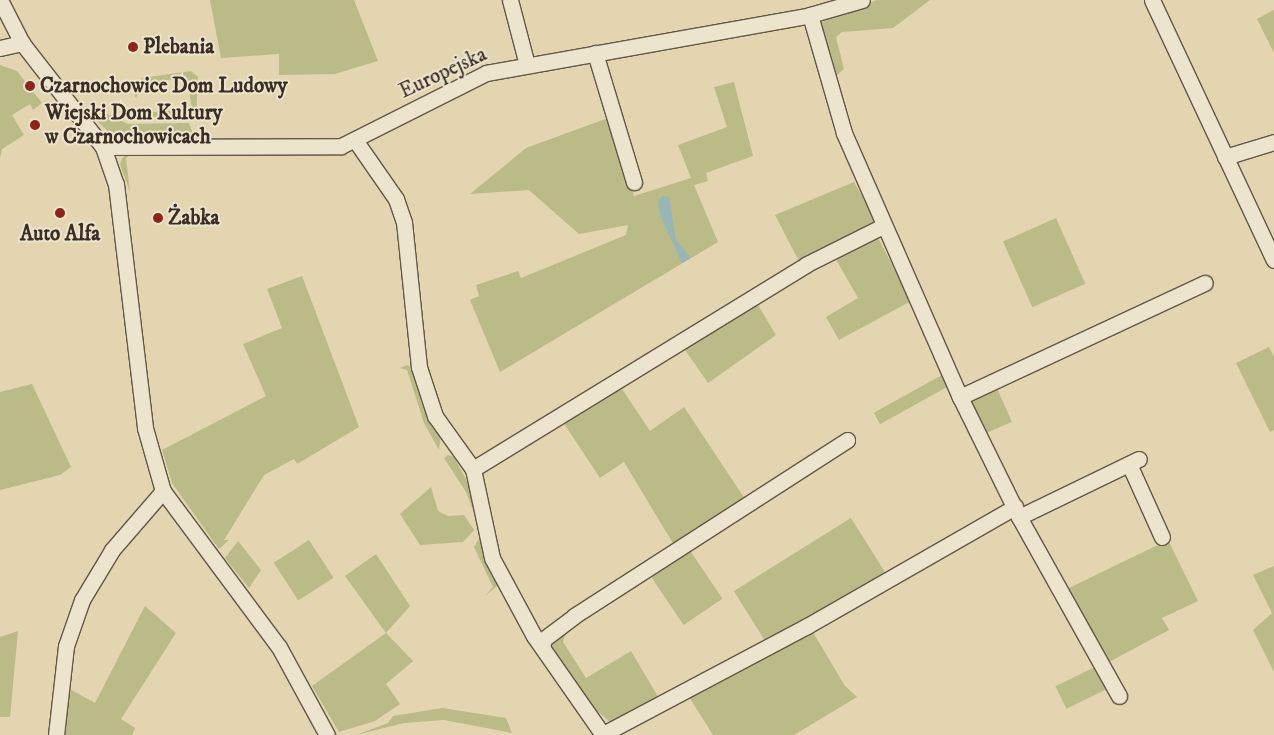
<!DOCTYPE html>
<html>
<head>
<meta charset="utf-8">
<style>
  body { margin:0 }
  #map { position:relative; width:1274px; height:735px; overflow:hidden; background:#e2d5b0; font-family:"IM FELL DW Pica",serif }
  div>[style] { position:absolute }
  .green>* { inset:0; background:#babb86; transform-origin:0 0 }
  .water>* { inset:0; background:#98b6b5 }
  .roads { filter:drop-shadow(1px 0 #635747) drop-shadow(-1px 0 #635747) drop-shadow(0 1px #635747) drop-shadow(0 -1px #635747) }
  .minor>* { height:15px; margin:-7.5px; padding:0 7.5px; transform-origin:7.5px; border-radius:7.5px; background:#ece4cc }
  .dots>* { width:14px; height:14px; translate:-50% -50%; box-sizing:border-box; border:2px solid #ece4cc; border-radius:50% }
  span { translate:-50% -50%; white-space:nowrap; text-align:center; line-height:1.15; -webkit-text-stroke:4px #ece4cc; paint-order:stroke }
  .poi-label { font-size:21px; color:#392d24; font-weight:700 }
  .left { translate:0 -50%; text-align:left }
  .street-label { font-size:21px; color:#392d24 }
</style>
</head>
<body>
<div id="map">
  <div class="green">
    <i style="clip-path:polygon(210px 0,354px 0,378px 61px,335px 74px,279px 75px,279px 54px,221px 58px)"></i>
    <i style="clip-path:polygon(877px 0,930px 0,893px 28px,842px 32px,836px 37px,844px 69px,836px 76px,820px 23px)"></i>
    <i style="clip-path:polygon(1274px 10px,1274px 53px,1257px 19px)"></i>
    <i style="clip-path:polygon(0 65px,17px 71px,42px 103px,33px 110px,30px 104px,12px 115px,24px 135px,2px 149px,0 158px)"></i>
    <i style="clip-path:polygon(191px 71px,198px 77px,196px 116px,134px 118px,126px 114px,192px 109px,187px 78px,141px 83px,136px 98px,132px 90px,142px 78px)"></i>
    <i style="clip-path:polygon(734px 82px,753px 156px,706px 173px,708px 181px,694px 185px,718px 242px,500px 372px,470px 300px,479px 296px,476px 285px,518px 271px,521px 278px,626px 235px,628px 225px,579px 234px,529px 190px,470px 194px,526px 148px,608px 118px,634px 196px,691px 178px,678px 145px,727px 127px,714px 87px)"></i>
    <i style="clip-path:polygon(105px 113px,128px 124px,189px 123px,194px 137px,111px 134px,97px 121px)"></i>
    <i style="clip-path:polygon(132px 153px,126px 158px,130px 192px,120px 164px,123px 157px)"></i>
    <i style="clip-path:polygon(854px 182px,876px 221px,800px 263px,775px 215px)"></i>
    <i style="left:1056px;top:218px;width:72px;height:58px;rotate:66deg"></i>
    <i style="clip-path:polygon(877px 236px,911px 301px,839px 340px,826px 317px,858px 298px,834px 256px)"></i>
    <i style="clip-path:polygon(302px 276px,359px 427px,297px 464px,294px 459px,264px 475px,224px 540px,229px 540px,219px 549px,172px 483px,162px 450px,266px 396px,243px 344px,282px 328px,267px 289px)"></i>
    <i style="clip-path:polygon(755px 300px,776px 335px,708px 383px,681px 344px)"></i>
    <i style="clip-path:polygon(1269px 347px,1274px 357px,1274px 430px,1270px 432px,1236px 363px)"></i>
    <i style="clip-path:polygon(407px 365px,414px 369px,441px 434px,439px 450px,424px 423px,407px 370px,400px 368px)"></i>
    <i style="left:942px;top:375px;width:13px;height:78px;rotate:61deg"></i>
    <i style="clip-path:polygon(618px 383px,650px 431px,684px 407px,745px 499px,674px 545px,624px 462px,600px 478px,561px 419px)"></i>
    <i style="clip-path:polygon(32px 384px,71px 467px,60px 475px,0 490px,0 392px)"></i>
    <i style="left:996px;top:386px;width:39px;height:31px;rotate:66deg"></i>
    <i style="clip-path:polygon(448px 455px,454px 457px,470px 487px,498px 585px,485px 596px,493px 587px,474px 547px,482px 534px,466px 492px,444px 458px)"></i>
    <i style="clip-path:polygon(431px 487px,438px 511px,448px 516px,464px 515px,474px 530px,463px 542px,420px 545px,400px 514px)"></i>
    <i style="left:851px;top:518px;width:65px;height:138px;rotate:58deg"></i>
    <i style="left:309px;top:540px;width:45px;height:42px;rotate:57deg"></i>
    <i style="clip-path:polygon(1168px 540px,1198px 601px,1162px 618px,1169px 630px,1109px 662px,1067px 589px)"></i>
    <i style="clip-path:polygon(238px 541px,261px 570px,249px 588px,225px 558px)"></i>
    <i style="left:689px;top:549px;width:60px;height:47px;rotate:56deg"></i>
    <i style="clip-path:polygon(376px 554px,410px 606px,386px 633px,413px 661px,386px 684px,400px 704px,375px 721px,339px 732px,312px 686px,386px 633px,345px 576px)"></i>
    <i style="clip-path:polygon(1274px 566px,1274px 672px,1253px 630px,1272px 613px,1253px 575px)"></i>
    <i style="clip-path:polygon(145px 606px,176px 633px,121px 719px,135px 728px,132px 735px,61px 735px,66px 687px,95px 703px)"></i>
    <i style="clip-path:polygon(567px 627px,563px 642px,586px 678px,631px 651px,660px 700px,611px 723px,596px 710px,551px 646px)"></i>
    <i style="clip-path:polygon(811px 629px,845px 686px,857px 697px,794px 735px,713px 735px,689px 697px)"></i>
    <i style="clip-path:polygon(18px 631px,10px 717px,0 717px,0 637px)"></i>
    <i style="left:1095px;top:667px;width:25px;height:44px;rotate:64deg"></i>
    <i style="clip-path:polygon(442px 708px,506px 718px,512px 733px,444px 720px,404px 723px,356px 735px,388px 723px,393px 716px)"></i>
  </div>
  <div class="water">
    <i style="clip-path:polygon(662px 196px,669px 197px,676px 240px,691px 258px,682px 263px,660px 215px,658px 202px)"></i>
  </div>
  <div class="roads">
    <div class="minor">
      <i style="left:0;top:0;width:48px;rotate:62.9deg"></i>
      <i style="left:22px;top:43px;width:132px;rotate:52.1deg"></i>
      <i style="left:103px;top:147px;width:39px;rotate:71deg"></i>
      <i style="left:116px;top:184px;width:246px;rotate:83.2deg"></i>
      <i style="left:145px;top:428px;width:66px;rotate:74.1deg"></i>
      <i style="left:163px;top:491px;width:194px;rotate:53.4deg"></i>
      <i style="left:279px;top:647px;width:100px;rotate:61.4deg"></i>
      <i style="left:510px;top:0;width:67px;rotate:75.3deg"></i>
      <i style="left:1152px;top:0;width:287px;rotate:64.9deg"></i>
      <i style="left:810px;top:15px;width:123px;rotate:73.9deg"></i>
      <i style="left:844px;top:133px;width:288px;rotate:66.3deg"></i>
      <i style="left:960px;top:397px;width:134px;rotate:63.8deg"></i>
      <i style="left:1019px;top:517px;width:205px;rotate:60.8deg"></i>
      <i style="left:0;top:48px;width:23px;rotate:-13deg"></i>
      <i style="left:595px;top:53px;width:135px;rotate:73.2deg"></i>
      <i style="left:355px;top:140px;width:72px;rotate:55.2deg"></i>
      <i style="left:396px;top:199px;width:24px;rotate:71deg"></i>
      <i style="left:404px;top:222px;width:146px;rotate:84.1deg"></i>
      <i style="left:419px;top:367px;width:52px;rotate:71.9deg"></i>
      <i style="left:435px;top:416px;width:65px;rotate:54.4deg"></i>
      <i style="left:473px;top:469px;width:91px;rotate:77.9deg"></i>
      <i style="left:492px;top:558px;width:89px;rotate:61.7deg"></i>
      <i style="left:534px;top:636px;width:121px;rotate:55.1deg"></i>
      <i style="left:103px;top:147px;width:238px;rotate:-0.2deg"></i>
      <i style="left:341px;top:146px;width:162px;rotate:-26.7deg"></i>
      <i style="left:486px;top:73px;width:329px;rotate:-10.1deg"></i>
      <i style="left:810px;top:15px;width:54px;rotate:-16.1deg"></i>
      <i style="left:1225px;top:157px;width:51px;rotate:-17deg"></i>
      <i style="left:960px;top:397px;width:270px;rotate:-25deg"></i>
      <i style="left:1129px;top:464px;width:80px;rotate:65.7deg"></i>
      <i style="left:473px;top:469px;width:392px;rotate:-31.5deg"></i>
      <i style="left:807px;top:264px;width:85px;rotate:-26.6deg"></i>
      <i style="left:1019px;top:517px;width:133px;rotate:-25.8deg"></i>
      <i style="left:542px;top:647px;width:8px;rotate:-76deg"></i>
      <i style="left:544px;top:639px;width:38px;rotate:-37deg"></i>
      <i style="left:574px;top:616px;width:325px;rotate:-32.8deg"></i>
      <i style="left:603px;top:734px;width:231px;rotate:-27.9deg"></i>
      <i style="left:807px;top:626px;width:240px;rotate:-29.8deg"></i>
      <i style="left:56px;top:735px;width:90px;rotate:-83.6deg"></i>
      <i style="left:66px;top:646px;width:49px;rotate:-70.8deg"></i>
      <i style="left:82px;top:600px;width:58px;rotate:-59deg"></i>
      <i style="left:112px;top:550px;width:78px;rotate:-49.2deg"></i>
    </div>
  </div>
  <div class="dots">
    <i style="left:133px;top:47px;background:#8f2418"></i>
    <i style="left:30px;top:86px;background:#8f2418"></i>
    <i style="left:35px;top:125px;background:#8f2418"></i>
    <i style="left:60px;top:213px;background:#8f2418"></i>
    <i style="left:158px;top:218px;background:#8f2418"></i>
  </div>
  <div class="poi-label">
    <span class="left" style="left:143px;top:47px">Plebania</span>
    <span class="left" style="left:40px;top:86px">Czarnochowice Dom Ludowy</span>
    <span class="left" style="left:45px;top:125px">Wiejski Dom Kultury<br>w Czarnochowicach</span>
    <span class="left" style="left:168px;top:218px">Żabka</span>
    <span style="left:60px;top:234px">Auto Alfa</span>
  </div>
  <div class="street-label">
    <span style="left:443px;top:73px;rotate:-25deg">Europejska</span>
  </div>
</div>
</body>
</html>
